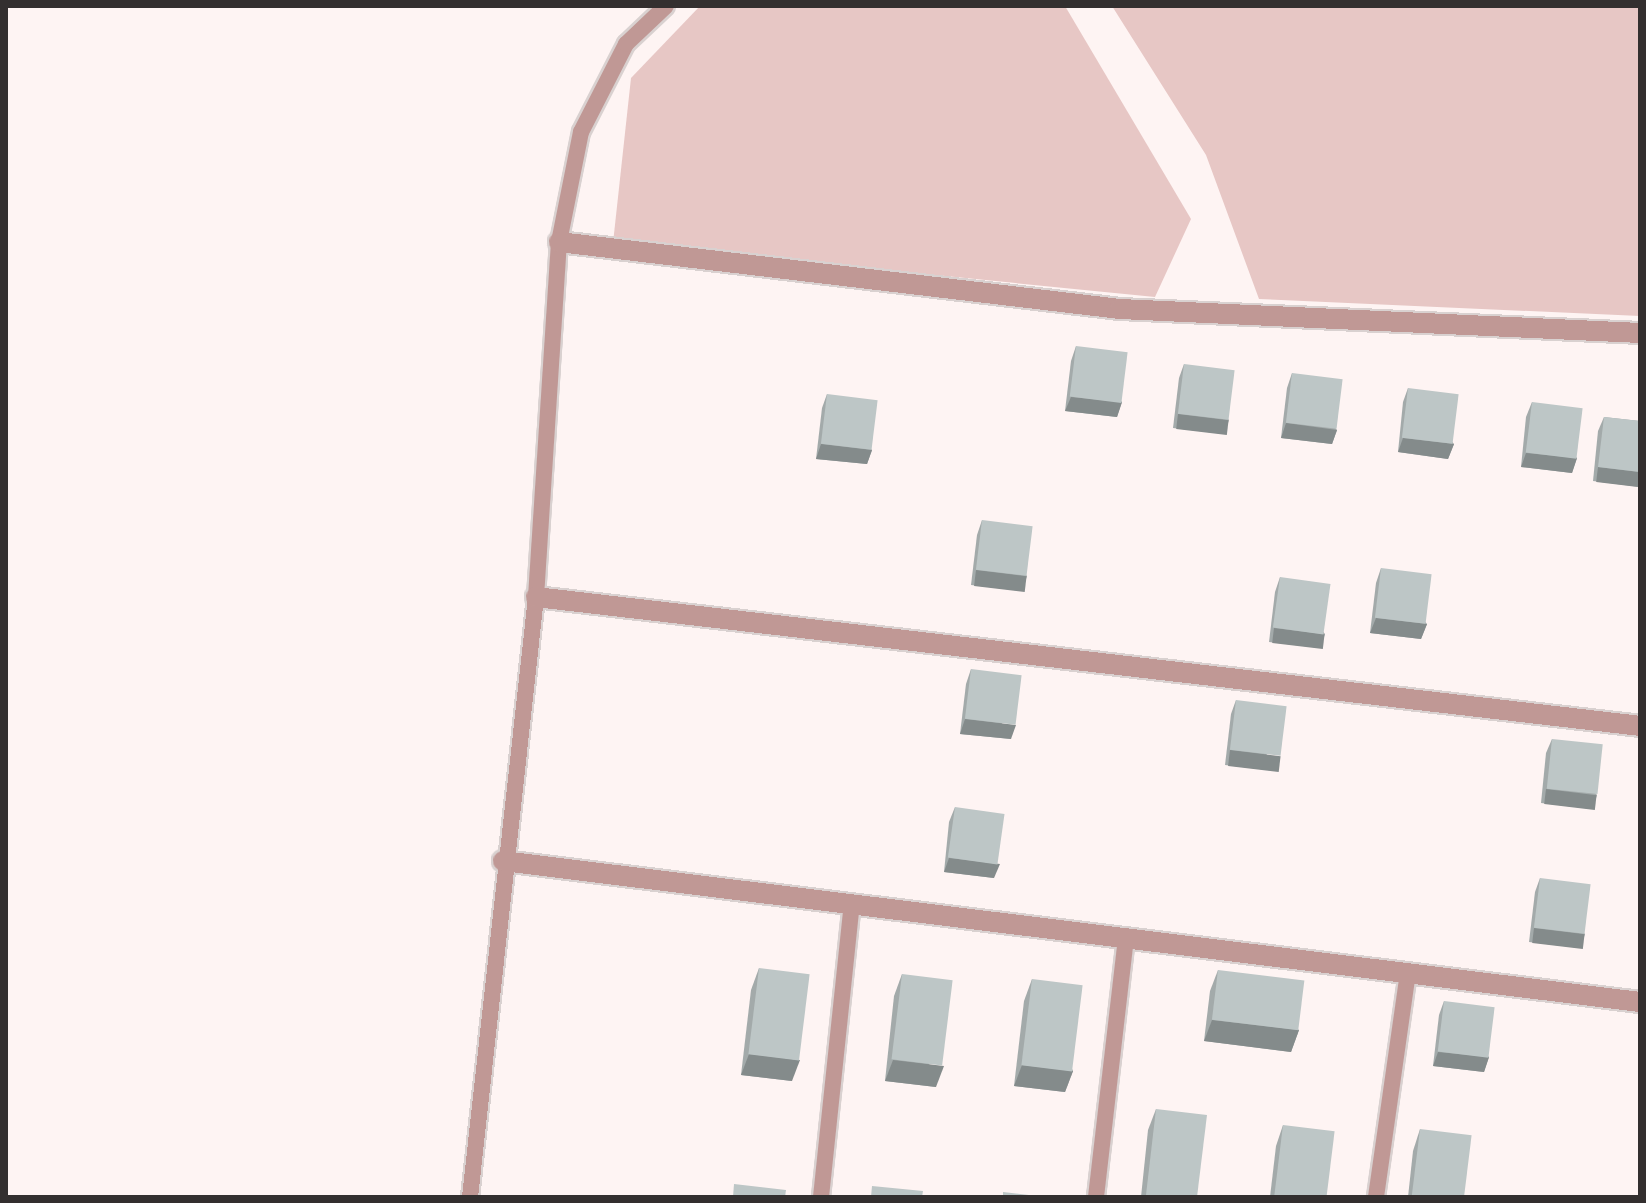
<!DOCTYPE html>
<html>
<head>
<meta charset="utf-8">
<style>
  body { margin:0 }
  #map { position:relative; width:1646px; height:1203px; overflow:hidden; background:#fef4f3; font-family:Manrope,sans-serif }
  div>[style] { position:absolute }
  .green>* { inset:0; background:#e7c7c5 }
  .roads { filter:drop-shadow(2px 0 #d9d1d0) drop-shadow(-2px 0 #d9d1d0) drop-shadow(0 2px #d9d1d0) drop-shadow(0 -2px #d9d1d0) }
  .lane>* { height:16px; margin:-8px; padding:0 8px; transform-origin:8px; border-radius:8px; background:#c09895 }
  .street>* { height:20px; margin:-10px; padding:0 10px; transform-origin:10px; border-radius:10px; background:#c09895 }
  .wall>* { inset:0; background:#a3aaaa }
  .shaded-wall>* { inset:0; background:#848b8b; transform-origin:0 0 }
  .building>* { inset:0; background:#bdc6c6; transform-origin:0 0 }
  span { translate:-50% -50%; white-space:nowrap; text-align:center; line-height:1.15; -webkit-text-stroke:6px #fff; paint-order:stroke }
  .frame { position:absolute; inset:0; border:8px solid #332f2f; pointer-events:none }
</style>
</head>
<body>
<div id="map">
  <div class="green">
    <i style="clip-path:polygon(700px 6px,1065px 6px,1191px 219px,1155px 297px,613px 243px,631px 78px)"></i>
    <i style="clip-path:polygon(1112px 6px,1640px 6px,1640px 316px,1259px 299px,1206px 155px)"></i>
  </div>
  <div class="roads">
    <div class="lane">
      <i style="left:470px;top:1197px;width:604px;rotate:-83.72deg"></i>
      <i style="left:536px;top:597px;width:356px;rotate:-86.3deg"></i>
      <i style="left:559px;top:242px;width:112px;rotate:-78.7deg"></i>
      <i style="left:581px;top:132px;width:99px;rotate:-62.9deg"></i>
      <i style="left:626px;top:44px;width:55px;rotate:-43.5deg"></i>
      <i style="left:821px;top:1197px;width:295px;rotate:-84deg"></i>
      <i style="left:1096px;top:1197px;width:261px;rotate:-83.4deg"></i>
      <i style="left:1376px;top:1197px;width:226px;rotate:-81.9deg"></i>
    </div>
    <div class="street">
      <i style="left:559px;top:242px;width:565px;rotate:6.81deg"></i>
      <i style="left:1120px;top:309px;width:521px;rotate:2.64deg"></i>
      <i style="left:536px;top:597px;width:1112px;rotate:6.66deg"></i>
      <i style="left:503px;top:861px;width:1146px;rotate:7.07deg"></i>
    </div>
  </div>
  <div class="wall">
    <i style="clip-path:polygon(1076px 346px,1122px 402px,1117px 417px,1065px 411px,1071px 361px)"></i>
    <i style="clip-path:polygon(1184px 364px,1229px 420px,1224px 434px,1173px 428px,1179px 378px)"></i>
    <i style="clip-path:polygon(1292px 373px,1337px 430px,1332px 444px,1281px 438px,1287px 388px)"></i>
    <i style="clip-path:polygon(1408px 388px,1454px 444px,1448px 459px,1398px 452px,1403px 402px)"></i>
    <i style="clip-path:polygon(827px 394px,872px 450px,867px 464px,816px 459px,822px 408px)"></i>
    <i style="clip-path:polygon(1532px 402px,1577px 458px,1572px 473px,1521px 467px,1526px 417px)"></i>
    <i style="clip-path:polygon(1604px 417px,1640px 421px,1640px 487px,1593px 481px,1598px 431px)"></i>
    <i style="clip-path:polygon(982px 520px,1027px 576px,1022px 591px,971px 585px,977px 535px)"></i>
    <i style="clip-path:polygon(1381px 568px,1427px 624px,1421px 639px,1370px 633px,1376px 583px)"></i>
    <i style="clip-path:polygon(1280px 577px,1325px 634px,1320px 648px,1269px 642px,1275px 592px)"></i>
    <i style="clip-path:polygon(971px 669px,1011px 739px,960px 734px,966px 684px)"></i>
    <i style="clip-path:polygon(1236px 700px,1276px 771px,1225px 765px,1231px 714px)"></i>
    <i style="clip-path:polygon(1552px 739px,1597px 795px,1592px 809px,1541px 803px,1546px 753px)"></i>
    <i style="clip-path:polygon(955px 807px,994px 878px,944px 872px,949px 822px)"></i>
    <i style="clip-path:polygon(1540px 878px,1585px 934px,1580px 948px,1529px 942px,1535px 892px)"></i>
    <i style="clip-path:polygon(759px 968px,792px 1081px,741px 1075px,751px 990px)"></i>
    <i style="clip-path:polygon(1218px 970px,1299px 1030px,1291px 1052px,1204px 1041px,1210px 991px)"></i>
    <i style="clip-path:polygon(902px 974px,936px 1087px,885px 1081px,894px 996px)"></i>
    <i style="clip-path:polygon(1032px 979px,1073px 1071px,1065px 1092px,1014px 1086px,1024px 1001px)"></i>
    <i style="clip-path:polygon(1444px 1001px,1489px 1057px,1484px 1072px,1433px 1066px,1439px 1015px)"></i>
    <i style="clip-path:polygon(1156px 1109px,1197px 1197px,1141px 1197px,1148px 1130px)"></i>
    <i style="clip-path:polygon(1283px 1125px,1327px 1197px,1270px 1197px,1276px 1146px)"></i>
    <i style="clip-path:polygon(1420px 1129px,1464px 1197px,1408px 1197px,1413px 1151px)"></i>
  </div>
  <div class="shaded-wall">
    <i style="clip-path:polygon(1071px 397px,1122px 402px,1117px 417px,1065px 411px)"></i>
    <i style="left:1178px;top:414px;width:51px;height:15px;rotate:7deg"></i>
    <i style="clip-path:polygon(1286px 423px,1337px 430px,1332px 444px,1281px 438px)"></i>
    <i style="clip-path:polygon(1403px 438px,1454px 444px,1448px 459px,1398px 452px)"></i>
    <i style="clip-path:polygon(821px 444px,872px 450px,867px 464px,816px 459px)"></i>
    <i style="clip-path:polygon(1526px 453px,1577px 458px,1572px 473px,1521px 467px)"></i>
    <i style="left:1598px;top:467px;width:42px;height:15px;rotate:7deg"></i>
    <i style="left:976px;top:570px;width:51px;height:16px;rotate:7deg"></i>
    <i style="clip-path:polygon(1376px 618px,1427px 624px,1421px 639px,1370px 633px)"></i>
    <i style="left:1274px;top:628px;width:51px;height:15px;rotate:7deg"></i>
    <i style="clip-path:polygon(965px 719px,1016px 725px,1011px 739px,960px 734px)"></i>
    <i style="left:1230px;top:750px;width:51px;height:16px;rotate:7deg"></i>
    <i style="left:1546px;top:789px;width:51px;height:15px;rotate:7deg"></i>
    <i style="clip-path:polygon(949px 858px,1000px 864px,994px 878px,944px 872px)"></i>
    <i style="left:1534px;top:928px;width:51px;height:15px;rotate:7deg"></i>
    <i style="clip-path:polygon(1212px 1020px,1299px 1030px,1291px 1052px,1204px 1041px)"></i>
    <i style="clip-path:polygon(1438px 1052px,1489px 1057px,1484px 1072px,1433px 1066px)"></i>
    <i style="clip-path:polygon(749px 1054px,800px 1060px,792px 1081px,741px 1075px)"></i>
    <i style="clip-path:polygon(893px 1060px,944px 1066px,936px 1087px,885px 1081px)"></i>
    <i style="clip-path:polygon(1022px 1065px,1073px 1071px,1065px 1092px,1014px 1086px)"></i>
  </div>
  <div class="building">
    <i style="left:1076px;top:346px;width:52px;height:51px;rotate:7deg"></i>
    <i style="left:1184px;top:364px;width:51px;height:50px;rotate:7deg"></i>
    <i style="left:1292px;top:373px;width:51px;height:50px;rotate:7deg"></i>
    <i style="left:1408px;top:388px;width:51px;height:50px;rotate:7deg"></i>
    <i style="left:827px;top:394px;width:51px;height:50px;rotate:7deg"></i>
    <i style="left:1532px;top:402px;width:51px;height:51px;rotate:7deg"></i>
    <i style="clip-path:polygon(1604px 417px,1640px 421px,1640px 472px,1598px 467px)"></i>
    <i style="left:982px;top:520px;width:51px;height:50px;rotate:7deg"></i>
    <i style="left:1381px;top:568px;width:51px;height:50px;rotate:7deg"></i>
    <i style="left:1280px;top:577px;width:51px;height:51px;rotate:8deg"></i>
    <i style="left:971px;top:669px;width:51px;height:50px;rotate:7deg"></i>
    <i style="left:1236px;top:700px;width:51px;height:50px;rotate:7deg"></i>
    <i style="left:1552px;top:739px;width:51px;height:50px;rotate:6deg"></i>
    <i style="left:955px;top:807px;width:50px;height:51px;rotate:8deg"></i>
    <i style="left:1540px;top:878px;width:51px;height:50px;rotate:7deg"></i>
    <i style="left:759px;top:968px;width:51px;height:87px;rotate:7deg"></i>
    <i style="left:1218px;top:970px;width:87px;height:50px;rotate:7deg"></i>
    <i style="left:902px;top:974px;width:51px;height:86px;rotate:7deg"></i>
    <i style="left:1032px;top:979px;width:51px;height:87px;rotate:7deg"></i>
    <i style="left:1444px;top:1001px;width:51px;height:51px;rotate:7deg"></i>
    <i style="clip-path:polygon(1156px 1109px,1207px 1115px,1197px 1197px,1166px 1197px,1146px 1195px)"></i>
    <i style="left:1283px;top:1125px;width:52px;height:72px;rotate:7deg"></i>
    <i style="left:1420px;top:1129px;width:52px;height:68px;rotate:7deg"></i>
    <i style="clip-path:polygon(734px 1184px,786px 1190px,785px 1197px,733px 1197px)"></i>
    <i style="clip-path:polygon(872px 1186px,923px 1191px,922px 1197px,871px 1197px)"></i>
    <i style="clip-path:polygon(1003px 1192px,1046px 1197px,1003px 1197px)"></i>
  </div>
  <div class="frame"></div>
</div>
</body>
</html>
